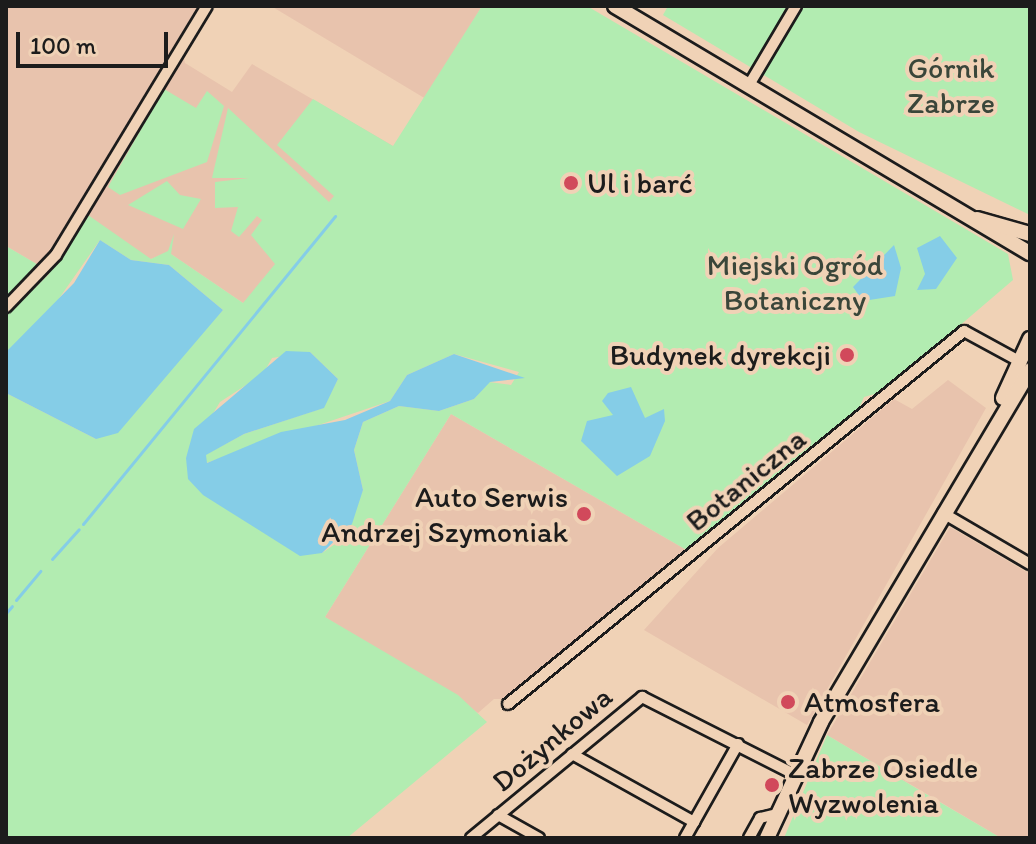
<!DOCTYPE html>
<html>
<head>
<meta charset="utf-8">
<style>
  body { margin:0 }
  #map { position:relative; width:1036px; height:844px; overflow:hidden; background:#f0d2b6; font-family:Itim,sans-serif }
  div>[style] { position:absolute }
  .built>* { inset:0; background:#e8c3ad }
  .green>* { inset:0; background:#b2ecb1 }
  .water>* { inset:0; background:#85cde7 }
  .stream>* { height:3px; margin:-1.5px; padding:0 1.5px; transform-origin:1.5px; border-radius:1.5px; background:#85cde7 }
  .roads { filter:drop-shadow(2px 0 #1c1c1c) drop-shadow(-2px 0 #1c1c1c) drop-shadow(0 2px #1c1c1c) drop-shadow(0 -2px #1c1c1c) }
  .minor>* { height:10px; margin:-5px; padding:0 5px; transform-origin:5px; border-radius:5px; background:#f0d2b6 }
  .tertiary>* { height:14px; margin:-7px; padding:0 7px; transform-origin:7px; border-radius:7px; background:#f0d2b6 }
  .dots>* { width:22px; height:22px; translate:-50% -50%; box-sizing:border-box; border:4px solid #f0d2b6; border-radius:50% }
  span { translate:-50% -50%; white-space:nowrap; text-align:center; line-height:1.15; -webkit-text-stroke:8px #f0d2b6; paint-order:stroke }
  .park-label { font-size:30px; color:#3a463a }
  .poi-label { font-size:30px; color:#1c1c1c }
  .left { translate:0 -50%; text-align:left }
  .right { translate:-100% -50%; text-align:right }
  .street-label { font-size:30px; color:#1c1c1c }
  .frame { position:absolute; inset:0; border:8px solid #1c1c1c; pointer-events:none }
  .scale { position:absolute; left:16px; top:32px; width:152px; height:36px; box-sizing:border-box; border:4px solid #1c1c1c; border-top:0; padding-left:10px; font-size:24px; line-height:28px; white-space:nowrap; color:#1c1c1c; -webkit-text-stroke:6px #f0d2b6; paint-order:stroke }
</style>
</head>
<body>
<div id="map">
  <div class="built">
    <i style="clip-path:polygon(6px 6px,202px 6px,40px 266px,6px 246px)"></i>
    <i style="clip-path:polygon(271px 6px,482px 6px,426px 99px)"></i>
    <i style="clip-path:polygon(183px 54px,185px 63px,232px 92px,252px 64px,393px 146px,246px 305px,168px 252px,151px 259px,132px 252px,88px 215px)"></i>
    <i style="clip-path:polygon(948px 380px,986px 408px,807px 725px,644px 630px,718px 548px,894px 399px,912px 409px)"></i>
    <i style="clip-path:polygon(451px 414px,690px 552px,509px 699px,494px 699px,478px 713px,325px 617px)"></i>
    <i style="clip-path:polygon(950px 527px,1030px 574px,1030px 838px,1001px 838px,827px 735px)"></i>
  </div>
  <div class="green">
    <i style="clip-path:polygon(evenodd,482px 6px,587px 6px,1008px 254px,1013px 280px,882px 392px,864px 397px,858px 411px,690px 552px,451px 414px,325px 617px,458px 695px,487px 722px,347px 838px,6px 838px,6px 393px,96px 439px,223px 310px,169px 265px,131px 260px,100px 240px,46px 317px,6px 352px,6px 316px,48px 275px,88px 215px,151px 259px,168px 251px,174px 234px,171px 254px,243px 303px,275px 264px,251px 235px,262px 220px,257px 216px,239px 237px,231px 231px,238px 207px,215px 208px,215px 182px,249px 178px,212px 178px,228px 108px,329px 202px,334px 196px,277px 145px,313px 99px,393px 146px,482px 6px,310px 352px,338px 379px,323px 408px,244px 434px,205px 455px,206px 463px,390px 401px,407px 375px,454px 354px,519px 372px,511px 385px,489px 382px,474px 399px,439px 411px,399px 406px,363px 422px,354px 450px,363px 490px,341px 540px,322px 553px,186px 458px,220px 402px,263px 374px,272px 358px,310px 352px)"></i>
    <i style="clip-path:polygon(668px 6px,1030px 6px,1030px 215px,859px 132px,663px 15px)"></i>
    <i style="clip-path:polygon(164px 89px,196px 108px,207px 91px,224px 106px,207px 162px,120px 195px,108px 187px)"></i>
    <i style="clip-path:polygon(167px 181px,180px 195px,201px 199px,183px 229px,128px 205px)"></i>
    <i style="clip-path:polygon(6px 246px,40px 266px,6px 300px)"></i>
    <i style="clip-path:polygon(827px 735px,931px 797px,1001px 838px,784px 838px)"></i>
  </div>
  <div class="water">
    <i style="clip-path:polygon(940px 236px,957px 258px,936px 289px,917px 290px,925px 274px,917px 248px)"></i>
    <i style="clip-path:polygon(100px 240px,131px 260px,169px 265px,223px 310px,118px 433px,96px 439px,6px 393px,6px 352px,74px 283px)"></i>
    <i style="clip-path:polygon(894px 245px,901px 268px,895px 296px,863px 301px,853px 287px)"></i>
    <i style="clip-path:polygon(286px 351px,310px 352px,338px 379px,324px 408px,244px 434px,206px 455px,207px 463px,281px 432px,345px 420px,390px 401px,407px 375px,454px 354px,525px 378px,490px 382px,474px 399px,439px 411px,399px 406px,363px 422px,354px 450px,363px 490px,352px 524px,322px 553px,300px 556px,203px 495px,188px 479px,186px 458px,194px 429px)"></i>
    <i style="clip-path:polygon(631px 387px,645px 418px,664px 409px,665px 421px,650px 456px,617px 476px,581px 441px,587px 421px,613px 415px,602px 401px,608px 393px)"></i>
  </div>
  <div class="stream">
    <i style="left:83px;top:524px;width:398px;rotate:-50.7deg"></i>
    <i style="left:52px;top:559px;width:40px;rotate:-48deg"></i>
    <i style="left:16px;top:600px;width:38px;rotate:-50deg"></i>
    <i style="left:6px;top:613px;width:9px;rotate:-49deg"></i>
  </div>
  <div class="roads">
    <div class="minor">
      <i style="left:749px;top:85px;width:92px;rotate:-59.3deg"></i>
      <i style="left:6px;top:307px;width:72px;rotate:-46.1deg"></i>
      <i style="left:56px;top:255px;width:291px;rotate:-58.8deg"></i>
      <i style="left:943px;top:513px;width:101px;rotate:30.4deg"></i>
      <i style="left:508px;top:704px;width:589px;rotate:-39.28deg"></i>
      <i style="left:964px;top:331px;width:63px;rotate:28.6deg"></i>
      <i style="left:572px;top:754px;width:140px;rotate:29.1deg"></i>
      <i style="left:498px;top:815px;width:47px;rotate:29.3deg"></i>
      <i style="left:471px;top:838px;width:222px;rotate:-39.5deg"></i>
      <i style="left:642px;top:697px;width:173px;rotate:26.9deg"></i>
      <i style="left:685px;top:838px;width:108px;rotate:-60.6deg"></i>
      <i style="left:749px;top:838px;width:23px;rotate:-61deg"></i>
      <i style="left:760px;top:818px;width:18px;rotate:-13deg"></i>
    </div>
    <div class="tertiary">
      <i style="left:615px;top:6px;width:483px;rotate:30.8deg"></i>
      <i style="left:977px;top:219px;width:55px;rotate:15.8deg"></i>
      <i style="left:1003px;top:398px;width:65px;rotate:-65.4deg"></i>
      <i style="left:767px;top:838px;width:128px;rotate:-65deg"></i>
      <i style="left:821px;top:722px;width:409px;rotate:-59.3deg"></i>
    </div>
  </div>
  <div class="dots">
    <i style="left:571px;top:183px;background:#d1495b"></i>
    <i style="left:847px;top:355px;background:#d1495b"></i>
    <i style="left:584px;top:514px;background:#d1495b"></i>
    <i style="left:788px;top:702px;background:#d1495b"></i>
    <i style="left:772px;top:785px;background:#d1495b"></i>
  </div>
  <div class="park-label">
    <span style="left:951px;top:85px">Górnik<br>Zabrze</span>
    <span style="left:795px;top:282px">Miejski Ogród<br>Botaniczny</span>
  </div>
  <div class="poi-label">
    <span class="left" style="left:587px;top:183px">Ul i barć</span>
    <span class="right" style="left:831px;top:355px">Budynek dyrekcji</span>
    <span class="right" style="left:568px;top:514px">Auto Serwis<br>Andrzej Szymoniak</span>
    <span class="left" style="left:804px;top:702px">Atmosfera</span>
    <span class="left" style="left:788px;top:785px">Zabrze Osiedle<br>Wyzwolenia</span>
  </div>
  <div class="street-label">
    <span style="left:746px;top:480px;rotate:-39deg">Botaniczna</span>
    <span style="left:552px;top:739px;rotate:-40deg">Dożynkowa</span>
  </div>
  <div class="frame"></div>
  <div class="scale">100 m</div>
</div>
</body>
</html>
